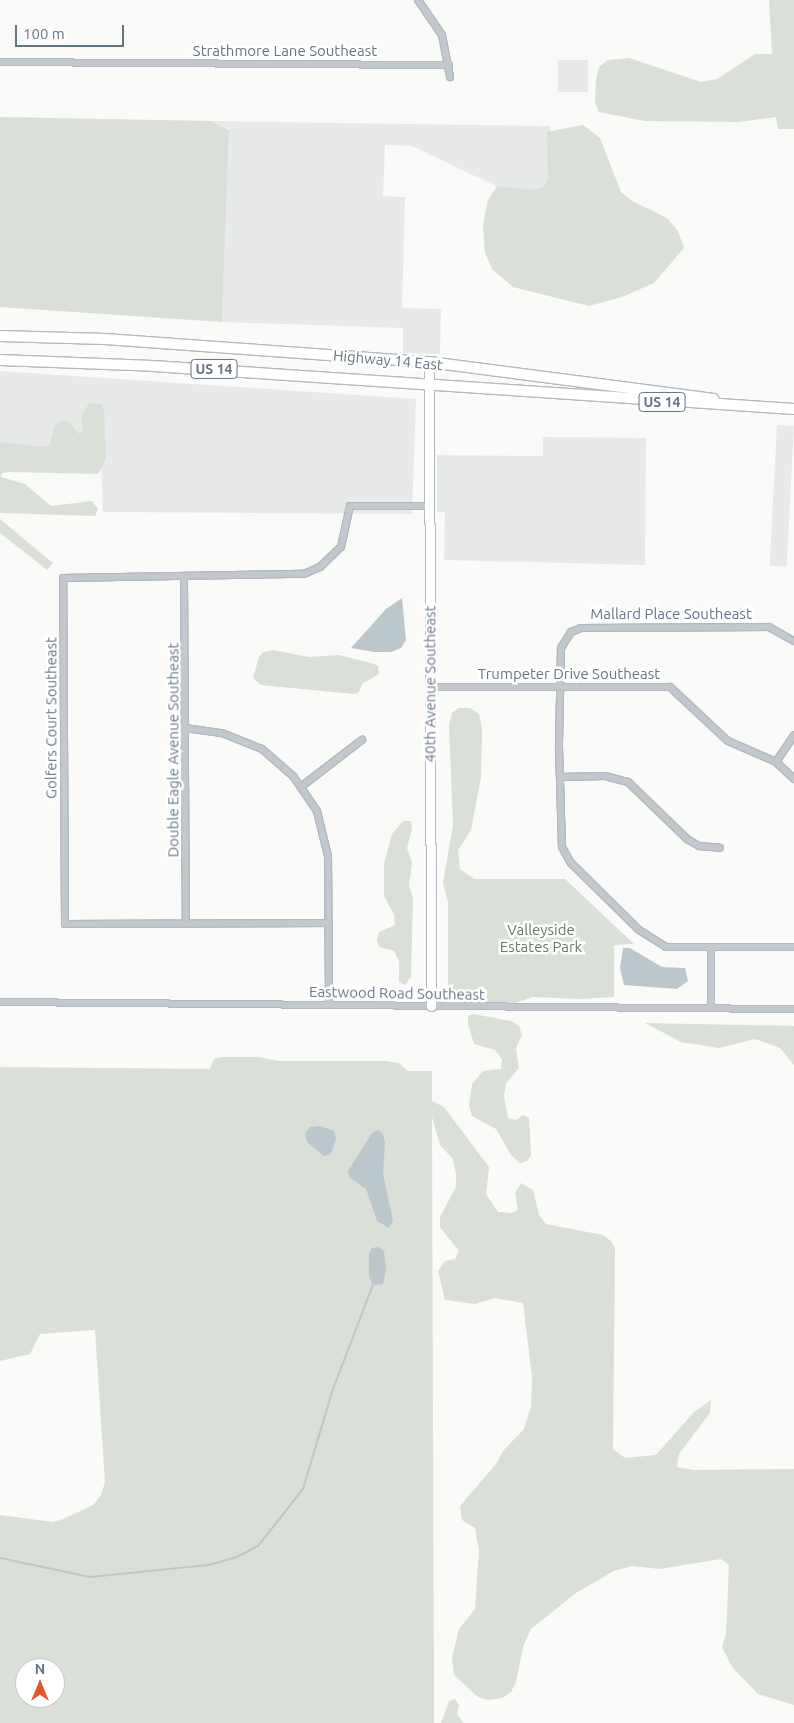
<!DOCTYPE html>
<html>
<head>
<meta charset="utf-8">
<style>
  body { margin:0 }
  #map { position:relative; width:794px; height:1723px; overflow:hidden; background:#fafaf8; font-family:Ubuntu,sans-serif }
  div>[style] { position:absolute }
  .built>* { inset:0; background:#e8e9e9; transform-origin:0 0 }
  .green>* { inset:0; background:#dadfd7 }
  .water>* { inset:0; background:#bbc7cb }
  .stream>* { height:2px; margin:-1px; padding:0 1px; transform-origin:1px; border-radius:1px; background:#bbc7cb }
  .roads { filter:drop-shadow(1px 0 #b3babf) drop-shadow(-1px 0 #b3babf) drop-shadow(0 1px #b3babf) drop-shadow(0 -1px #b3babf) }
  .street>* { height:6px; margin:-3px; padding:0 3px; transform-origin:3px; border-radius:3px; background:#c3c8cc }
  .secondary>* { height:9px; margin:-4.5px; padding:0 4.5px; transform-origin:4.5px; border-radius:4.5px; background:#fff }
  .primary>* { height:10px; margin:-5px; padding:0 5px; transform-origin:5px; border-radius:5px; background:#fff }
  span { translate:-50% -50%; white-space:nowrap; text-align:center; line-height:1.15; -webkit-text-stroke:5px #fff; paint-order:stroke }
  .shield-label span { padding:1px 4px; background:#fff; border:1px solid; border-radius:4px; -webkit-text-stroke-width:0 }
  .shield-label { font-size:14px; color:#657683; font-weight:700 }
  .street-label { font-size:15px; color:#657683 }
  .park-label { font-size:15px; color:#687a64 }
  .north { position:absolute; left:15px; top:1658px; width:50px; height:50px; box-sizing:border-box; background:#fff; border:1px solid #c1c8cd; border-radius:50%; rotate:0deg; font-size:14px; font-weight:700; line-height:20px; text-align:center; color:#657683 }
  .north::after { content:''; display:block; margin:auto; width:18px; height:22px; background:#e4572e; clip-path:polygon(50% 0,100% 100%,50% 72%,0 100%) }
  .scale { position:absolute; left:15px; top:25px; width:109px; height:22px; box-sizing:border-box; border:2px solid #657683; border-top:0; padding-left:6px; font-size:15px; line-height:18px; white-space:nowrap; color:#657683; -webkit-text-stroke:4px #fff; paint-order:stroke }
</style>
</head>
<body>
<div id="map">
  <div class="built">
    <i style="left:558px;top:60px;width:30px;height:32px"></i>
    <i style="clip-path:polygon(211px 121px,550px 126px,550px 212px,412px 146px,385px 145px,383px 196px,405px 197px,402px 308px,441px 309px,440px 354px,403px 353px,403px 328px,222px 322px,229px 129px)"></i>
    <i style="clip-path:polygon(0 371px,416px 399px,412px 514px,103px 512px,101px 462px,0 458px)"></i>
    <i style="left:777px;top:425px;width:17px;height:141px;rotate:3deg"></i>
    <i style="clip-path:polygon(543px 437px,646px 438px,645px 565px,444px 560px,445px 512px,437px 512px,437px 455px,543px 456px)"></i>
  </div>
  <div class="green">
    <i style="clip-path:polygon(769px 0,794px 0,794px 129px,778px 129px,776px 117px,739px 122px,645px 121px,599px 112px,595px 103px,596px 80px,599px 67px,608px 60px,629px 58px,701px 82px,717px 79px,755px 54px,772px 54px)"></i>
    <i style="clip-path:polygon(0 117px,211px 121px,229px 130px,222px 322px,0 307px)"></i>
    <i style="clip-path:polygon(583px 125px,600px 138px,621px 192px,632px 201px,667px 218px,678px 231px,684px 248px,654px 283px,622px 297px,589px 306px,513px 287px,492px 269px,485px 253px,483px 225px,488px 200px,497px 186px,532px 190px,544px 187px,548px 180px,547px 132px)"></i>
    <i style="clip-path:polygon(89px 403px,101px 404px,104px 411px,106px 459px,98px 474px,9px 472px,2px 473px,1px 477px,25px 484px,51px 506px,92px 501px,98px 509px,95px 516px,0 513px,0 442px,45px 447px,50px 444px,55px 425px,62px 421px,70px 422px,79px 434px,83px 432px,81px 417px)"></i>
    <i style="clip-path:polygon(0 519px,53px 563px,47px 570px,0 533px)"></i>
    <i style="clip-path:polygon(273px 650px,309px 657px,339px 655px,374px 664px,378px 666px,379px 674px,363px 683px,358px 693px,353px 694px,261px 685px,253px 678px,259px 657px,263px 652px)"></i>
    <i style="clip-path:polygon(459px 708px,470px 708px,479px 714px,482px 728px,481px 777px,471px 830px,458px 850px,460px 869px,474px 879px,565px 879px,634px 944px,614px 945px,614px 997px,580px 999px,533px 997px,510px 1005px,477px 1004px,464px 1002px,459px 997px,448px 997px,448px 902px,443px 883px,453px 825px,449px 725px,452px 713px)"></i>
    <i style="clip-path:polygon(403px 821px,411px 821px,412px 828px,407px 848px,412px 863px,409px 886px,413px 898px,411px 977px,405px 985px,399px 982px,399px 961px,394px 951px,379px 947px,377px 940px,379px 932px,395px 925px,394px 915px,384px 896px,384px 864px,392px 834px)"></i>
    <i style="clip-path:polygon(473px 1014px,511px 1021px,519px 1026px,522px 1035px,516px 1048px,519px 1068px,506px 1083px,504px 1096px,508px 1118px,516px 1120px,523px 1115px,529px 1118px,531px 1155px,527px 1161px,520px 1163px,511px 1155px,496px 1129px,472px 1116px,469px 1106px,472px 1084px,483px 1071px,501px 1069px,502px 1059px,495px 1050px,474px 1044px,468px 1024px,468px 1016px)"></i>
    <i style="clip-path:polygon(645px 1023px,794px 1026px,794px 1065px,780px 1048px,755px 1039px,719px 1048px,681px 1042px)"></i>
    <i style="clip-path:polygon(evenodd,222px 1057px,259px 1057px,278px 1061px,384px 1061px,399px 1063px,408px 1071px,432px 1071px,432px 1101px,444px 1107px,489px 1167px,486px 1194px,498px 1212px,512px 1213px,518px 1210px,515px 1193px,521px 1183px,533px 1190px,539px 1215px,546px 1224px,603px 1235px,611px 1241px,615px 1248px,613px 1449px,625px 1458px,656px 1455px,694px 1412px,711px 1400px,710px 1413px,679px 1454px,677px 1467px,694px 1470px,794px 1469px,794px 1705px,758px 1694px,732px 1667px,722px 1647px,726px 1634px,729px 1565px,721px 1559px,660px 1569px,632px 1566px,614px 1571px,576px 1593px,531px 1629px,523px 1647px,516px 1682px,511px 1692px,502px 1698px,488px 1700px,478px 1697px,454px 1675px,452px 1658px,459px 1629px,475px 1609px,479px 1551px,475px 1528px,462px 1520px,460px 1506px,496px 1464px,503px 1451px,524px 1429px,531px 1406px,532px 1377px,523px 1303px,495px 1298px,475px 1304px,445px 1300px,438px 1271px,445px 1261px,455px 1259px,459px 1251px,440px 1227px,440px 1217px,456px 1187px,456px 1174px,453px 1159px,440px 1145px,432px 1117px,434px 1723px,0 1723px,0 1515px,53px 1522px,63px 1519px,93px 1505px,101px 1495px,105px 1482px,95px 1330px,40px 1334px,30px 1354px,0 1361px,0 1067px,210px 1069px,214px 1059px,222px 1057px,25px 1668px,55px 1668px,55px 1698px,25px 1698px,25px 1668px)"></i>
    <i style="clip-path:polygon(455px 1699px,459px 1705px,457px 1714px,464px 1723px,441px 1723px,449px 1701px)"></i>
  </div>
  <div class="water">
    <i style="clip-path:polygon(402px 598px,406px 640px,401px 648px,391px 652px,374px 652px,351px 648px,386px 609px)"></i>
    <i style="clip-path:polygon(623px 948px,630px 948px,662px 967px,685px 968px,688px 981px,677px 989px,624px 985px,620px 968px)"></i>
    <i style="clip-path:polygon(320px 1126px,334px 1131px,336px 1139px,331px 1154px,324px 1156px,307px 1142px,305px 1133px,310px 1127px)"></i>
    <i style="clip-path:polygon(378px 1130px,383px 1134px,385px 1143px,383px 1174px,393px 1220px,389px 1228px,377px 1221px,366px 1189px,349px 1177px,348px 1171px,372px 1133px)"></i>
    <i style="clip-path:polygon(378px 1247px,384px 1251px,386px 1270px,383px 1284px,373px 1285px,369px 1276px,369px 1253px,372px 1248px)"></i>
  </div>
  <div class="stream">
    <i style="left:0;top:1558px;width:92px;rotate:11.9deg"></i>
    <i style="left:90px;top:1577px;width:120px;rotate:-5.8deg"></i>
    <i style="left:209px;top:1565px;width:29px;rotate:-16deg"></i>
    <i style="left:237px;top:1557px;width:24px;rotate:-28deg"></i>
    <i style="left:258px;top:1546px;width:73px;rotate:-51.7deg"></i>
    <i style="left:303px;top:1489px;width:104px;rotate:-73.3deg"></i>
    <i style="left:333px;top:1389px;width:111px;rotate:-69deg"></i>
  </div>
  <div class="roads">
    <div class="street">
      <i style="left:418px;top:0;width:42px;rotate:55.6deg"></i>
      <i style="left:442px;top:35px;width:43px;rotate:79.2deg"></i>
      <i style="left:0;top:62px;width:449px;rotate:0.4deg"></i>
      <i style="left:184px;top:577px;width:346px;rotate:89.7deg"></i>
      <i style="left:794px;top:641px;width:29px;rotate:-151deg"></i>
      <i style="left:769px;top:627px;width:188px;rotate:179.7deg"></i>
      <i style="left:581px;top:628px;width:11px;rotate:158deg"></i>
      <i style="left:571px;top:632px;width:19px;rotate:122deg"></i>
      <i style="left:561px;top:648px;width:99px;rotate:91.2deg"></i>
      <i style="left:559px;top:747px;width:100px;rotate:88.3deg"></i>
      <i style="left:562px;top:847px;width:18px;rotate:61deg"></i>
      <i style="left:571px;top:863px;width:95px;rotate:44.6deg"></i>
      <i style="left:639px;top:930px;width:32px;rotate:32deg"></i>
      <i style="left:666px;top:947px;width:128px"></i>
      <i style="left:430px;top:687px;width:240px"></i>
      <i style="left:670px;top:687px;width:79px;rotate:43deg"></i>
      <i style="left:728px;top:741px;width:52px;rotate:23.6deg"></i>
      <i style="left:776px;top:762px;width:25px;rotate:43deg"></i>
      <i style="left:185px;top:728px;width:37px;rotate:8deg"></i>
      <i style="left:222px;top:733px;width:43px;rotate:21.8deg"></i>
      <i style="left:262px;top:749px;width:41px;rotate:41.1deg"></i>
      <i style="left:293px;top:776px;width:42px;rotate:55.6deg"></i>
      <i style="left:317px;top:811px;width:46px;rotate:76.3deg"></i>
      <i style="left:328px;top:856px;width:149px;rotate:89.6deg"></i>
      <i style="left:776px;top:762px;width:32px;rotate:-56deg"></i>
      <i style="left:560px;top:777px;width:45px;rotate:-1.3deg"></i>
      <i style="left:605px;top:776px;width:24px;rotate:15deg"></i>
      <i style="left:628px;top:782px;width:82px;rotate:44deg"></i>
      <i style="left:687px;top:839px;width:14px;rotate:30deg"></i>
      <i style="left:699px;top:846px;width:21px;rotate:5deg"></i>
      <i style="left:302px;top:786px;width:76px;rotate:-37.5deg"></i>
      <i style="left:329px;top:923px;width:264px;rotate:179.8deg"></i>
      <i style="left:65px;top:924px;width:346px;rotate:-90.3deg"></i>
      <i style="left:63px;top:578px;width:241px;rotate:-1deg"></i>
      <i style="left:304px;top:574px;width:17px;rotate:-24deg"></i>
      <i style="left:320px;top:567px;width:29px;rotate:-44deg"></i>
      <i style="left:341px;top:547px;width:42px;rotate:-77.6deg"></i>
      <i style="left:350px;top:506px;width:79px"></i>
      <i style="left:711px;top:947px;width:60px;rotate:90deg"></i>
      <i style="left:0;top:1002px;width:794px;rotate:0.51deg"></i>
    </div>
    <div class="secondary">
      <i style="left:429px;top:362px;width:644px;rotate:89.82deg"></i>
    </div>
    <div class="primary">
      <i style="left:0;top:336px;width:105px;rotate:1.6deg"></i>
      <i style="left:105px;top:339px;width:325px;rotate:4.1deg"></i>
      <i style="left:429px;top:362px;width:287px;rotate:7.4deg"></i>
      <i style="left:0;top:360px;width:153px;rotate:2.2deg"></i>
      <i style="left:153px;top:366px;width:642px;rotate:3.84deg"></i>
    </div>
  </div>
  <div class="shield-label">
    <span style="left:214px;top:369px">US 14</span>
    <span style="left:662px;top:402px">US 14</span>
  </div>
  <div class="street-label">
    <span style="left:285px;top:51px">Strathmore Lane Southeast</span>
    <span style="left:388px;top:360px;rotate:5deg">Highway 14 East</span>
    <span style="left:671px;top:614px">Mallard Place Southeast</span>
    <span style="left:569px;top:674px">Trumpeter Drive Southeast</span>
    <span style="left:430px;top:684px;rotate:-90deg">40th Avenue Southeast</span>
    <span style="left:51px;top:718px;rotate:-90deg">Golfers Court Southeast</span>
    <span style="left:173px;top:750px;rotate:-90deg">Double Eagle Avenue Southeast</span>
    <span style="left:397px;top:993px;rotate:1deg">Eastwood Road Southeast</span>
  </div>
  <div class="park-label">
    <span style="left:541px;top:938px">Valleyside<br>Estates Park</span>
  </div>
  <div class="north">N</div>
  <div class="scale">100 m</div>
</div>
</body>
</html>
